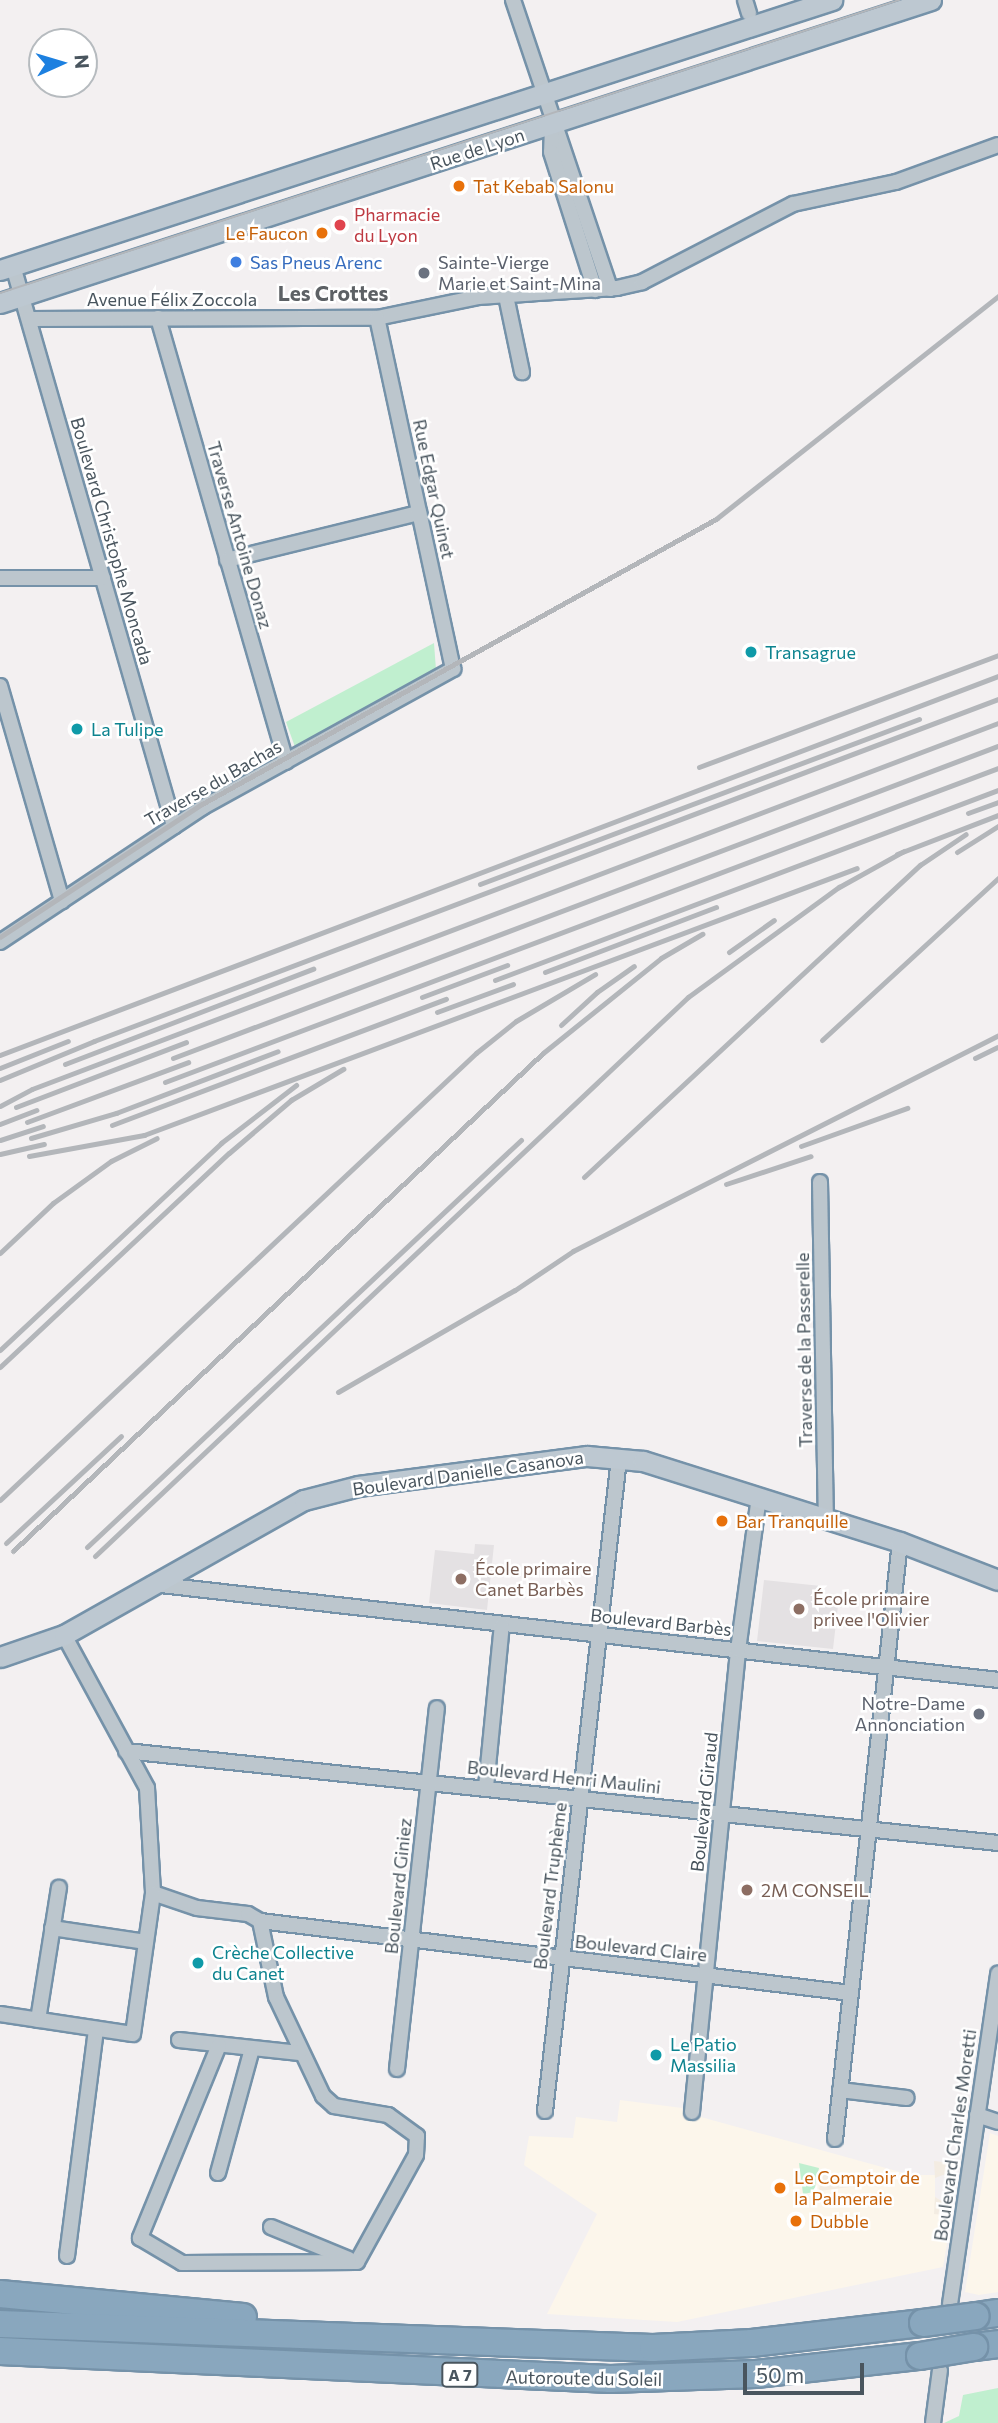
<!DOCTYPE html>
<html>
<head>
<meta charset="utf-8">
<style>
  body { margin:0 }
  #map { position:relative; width:998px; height:2423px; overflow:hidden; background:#f3f0f1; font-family:Commissioner,sans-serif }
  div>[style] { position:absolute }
  .commercial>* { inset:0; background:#fcf6eb }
  .education>* { inset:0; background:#e4e1e3 }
  .green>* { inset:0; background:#c0efcf }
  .sand>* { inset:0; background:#f3ece2 }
  .roads { filter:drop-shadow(2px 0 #7592a9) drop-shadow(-2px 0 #7592a9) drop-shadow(0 2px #7592a9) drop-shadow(0 -2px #7592a9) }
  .street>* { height:14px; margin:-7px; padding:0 7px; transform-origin:7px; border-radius:7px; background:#bcc6cd }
  .secondary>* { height:19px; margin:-9.5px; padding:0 9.5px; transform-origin:9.5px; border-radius:9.5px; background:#bdc8d1 }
  .highway>* { height:26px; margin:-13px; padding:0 13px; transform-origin:13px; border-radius:13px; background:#89a7be }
  .tram>* { height:2px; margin:-1px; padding:0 1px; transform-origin:1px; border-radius:1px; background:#b3b6ba }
  .rail>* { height:5px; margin:-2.5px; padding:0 2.5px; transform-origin:2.5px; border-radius:2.5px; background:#b3b6ba }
  .bridges { filter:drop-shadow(2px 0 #7592a9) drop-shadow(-2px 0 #7592a9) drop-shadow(0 2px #7592a9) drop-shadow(0 -2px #7592a9) }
  .highway-bridge>* { height:26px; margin:-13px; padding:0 13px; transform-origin:13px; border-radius:13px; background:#89a7be }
  .dots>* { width:19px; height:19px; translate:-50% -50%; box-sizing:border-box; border:4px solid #fff; border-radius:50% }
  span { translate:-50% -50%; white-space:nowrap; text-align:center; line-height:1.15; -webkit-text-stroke:5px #fff; paint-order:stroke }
  .shield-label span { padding:2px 5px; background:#fff; border:2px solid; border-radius:5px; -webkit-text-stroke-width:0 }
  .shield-label { font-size:16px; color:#49555e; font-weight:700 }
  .street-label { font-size:18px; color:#49555e }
  .food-label { font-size:18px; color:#c56008 }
  .left { translate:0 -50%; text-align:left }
  .right { translate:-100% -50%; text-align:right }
  .health-label { font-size:18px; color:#be3a42 }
  .shop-label { font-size:18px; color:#366cbe }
  .worship-label { font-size:18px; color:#5b616d }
  .culture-label { font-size:18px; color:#0d838f }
  .education-label { font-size:18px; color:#785e54 }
  .quarter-label { font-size:21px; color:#5d6165; font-weight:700 }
  .north { position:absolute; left:28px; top:28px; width:70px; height:70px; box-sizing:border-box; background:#fff; border:2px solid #b6bbbf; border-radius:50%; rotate:86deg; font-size:19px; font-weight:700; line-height:28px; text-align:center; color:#49555e }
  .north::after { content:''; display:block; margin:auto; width:24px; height:32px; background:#1d80e0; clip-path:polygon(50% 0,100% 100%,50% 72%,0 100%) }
  .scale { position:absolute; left:743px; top:2363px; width:121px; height:32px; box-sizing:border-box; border:4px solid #49555e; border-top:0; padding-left:9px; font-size:21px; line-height:24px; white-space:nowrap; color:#49555e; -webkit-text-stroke:5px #fff; paint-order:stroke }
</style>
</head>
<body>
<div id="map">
  <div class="commercial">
    <i style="clip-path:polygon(620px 2100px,682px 2108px,683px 2112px,911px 2175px,935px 2175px,935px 2197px,953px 2208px,943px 2267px,677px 2322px,547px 2314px,597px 2214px,524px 2165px,529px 2136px,573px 2138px,576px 2117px,617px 2122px)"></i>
    <i style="clip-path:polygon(990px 2133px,998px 2136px,998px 2292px,979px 2295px,965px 2292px)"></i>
  </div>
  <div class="education">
    <i style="clip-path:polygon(475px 1544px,494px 1545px,487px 1610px,429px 1603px,435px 1550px,474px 1554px)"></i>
    <i style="clip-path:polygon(764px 1580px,821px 1586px,821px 1594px,839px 1597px,833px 1649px,757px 1641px)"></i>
  </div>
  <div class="green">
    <i style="clip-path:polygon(434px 643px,436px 670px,295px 747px,286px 722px)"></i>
    <i style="clip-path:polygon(799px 2163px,819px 2168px,814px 2192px,803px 2194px)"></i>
    <i style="clip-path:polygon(998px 2388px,998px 2423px,944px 2423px,959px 2416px,963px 2395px)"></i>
  </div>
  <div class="sand">
    <i style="clip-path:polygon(934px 2161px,959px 2164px,959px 2169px,935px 2178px)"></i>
    <i style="clip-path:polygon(822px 2172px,861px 2180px,896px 2181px,819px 2191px)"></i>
    <i style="clip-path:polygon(935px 2197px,953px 2208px,952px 2216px,934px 2214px)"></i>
  </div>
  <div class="roads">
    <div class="street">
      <i style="left:513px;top:0;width:305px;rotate:71.4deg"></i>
      <i style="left:745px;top:0;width:14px;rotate:73deg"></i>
      <i style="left:552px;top:126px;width:26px;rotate:92deg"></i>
      <i style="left:551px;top:152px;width:145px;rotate:72.3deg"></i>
      <i style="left:13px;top:266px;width:583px;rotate:73.96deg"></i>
      <i style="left:506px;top:296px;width:78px;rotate:78.1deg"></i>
      <i style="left:158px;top:318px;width:462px;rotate:73.9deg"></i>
      <i style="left:29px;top:319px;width:348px;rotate:-0.2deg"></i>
      <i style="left:377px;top:318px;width:103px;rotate:-11.7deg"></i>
      <i style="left:478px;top:297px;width:139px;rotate:-3.7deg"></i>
      <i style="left:617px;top:288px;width:26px;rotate:-13deg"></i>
      <i style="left:642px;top:282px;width:170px;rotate:-27.3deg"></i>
      <i style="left:793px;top:204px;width:105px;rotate:-12.1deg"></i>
      <i style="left:896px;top:182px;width:109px;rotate:-19.9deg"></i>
      <i style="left:227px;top:560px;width:198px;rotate:-13.8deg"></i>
      <i style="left:0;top:578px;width:103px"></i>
      <i style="left:0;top:686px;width:224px;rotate:73.9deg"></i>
      <i style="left:0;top:942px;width:244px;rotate:-33.6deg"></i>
      <i style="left:203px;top:807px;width:286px;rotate:-28.9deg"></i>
      <i style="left:453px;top:669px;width:359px;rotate:-102.2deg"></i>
      <i style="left:820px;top:1182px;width:336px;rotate:89deg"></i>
      <i style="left:152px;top:1584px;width:851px;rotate:6.47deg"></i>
      <i style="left:64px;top:1635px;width:174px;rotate:61.5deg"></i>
      <i style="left:147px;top:1788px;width:105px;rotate:86.7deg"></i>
      <i style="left:153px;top:1893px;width:46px;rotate:18.8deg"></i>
      <i style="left:197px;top:1908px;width:51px;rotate:6.7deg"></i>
      <i style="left:248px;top:1914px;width:14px;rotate:30deg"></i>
      <i style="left:260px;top:1921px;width:78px;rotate:78.1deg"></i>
      <i style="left:276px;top:1997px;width:110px;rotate:64.6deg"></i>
      <i style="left:323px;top:2096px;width:15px;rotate:42deg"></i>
      <i style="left:334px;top:2106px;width:55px;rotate:9.5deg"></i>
      <i style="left:388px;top:2115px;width:36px;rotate:36deg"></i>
      <i style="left:417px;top:2136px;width:19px;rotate:93deg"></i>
      <i style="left:416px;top:2155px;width:122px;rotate:118.9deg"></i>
      <i style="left:126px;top:1751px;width:877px;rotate:6.02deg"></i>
      <i style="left:486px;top:1787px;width:163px;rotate:-84.4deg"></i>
      <i style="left:260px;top:1921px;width:595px;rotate:6.95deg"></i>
      <i style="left:52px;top:1928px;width:95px;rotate:8.5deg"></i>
      <i style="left:0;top:2014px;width:134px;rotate:8.6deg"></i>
      <i style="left:133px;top:2034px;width:142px;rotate:-81.9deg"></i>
      <i style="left:38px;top:2020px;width:134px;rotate:-81deg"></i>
      <i style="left:179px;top:2040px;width:121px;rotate:6.2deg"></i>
      <i style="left:219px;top:2045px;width:209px;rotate:112.3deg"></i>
      <i style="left:140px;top:2238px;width:49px;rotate:30.8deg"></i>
      <i style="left:182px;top:2263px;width:175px;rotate:-0.3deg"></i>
      <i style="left:397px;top:2069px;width:363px;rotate:-83.7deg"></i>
      <i style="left:840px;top:2090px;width:67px;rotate:6.8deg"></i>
      <i style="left:545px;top:2111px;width:657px;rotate:-83.53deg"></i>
      <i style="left:692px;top:2112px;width:464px;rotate:-84.3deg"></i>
      <i style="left:738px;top:1650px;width:155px;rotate:-82.2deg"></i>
      <i style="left:977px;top:2115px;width:22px;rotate:18deg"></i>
      <i style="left:835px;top:2139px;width:601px;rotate:-83.79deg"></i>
      <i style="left:218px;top:2173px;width:129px;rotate:-74.7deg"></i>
      <i style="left:271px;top:2227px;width:84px;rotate:22.3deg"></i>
      <i style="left:67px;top:2256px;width:229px;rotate:-82.7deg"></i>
      <i style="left:950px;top:2304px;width:334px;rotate:-81.7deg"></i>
      <i style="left:933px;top:2423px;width:53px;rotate:-82.5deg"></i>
    </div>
    <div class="secondary">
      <i style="left:0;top:270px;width:875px;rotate:-17.98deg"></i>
      <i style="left:0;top:303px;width:979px;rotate:-18.03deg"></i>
      <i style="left:0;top:1657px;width:68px;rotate:-19deg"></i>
      <i style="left:64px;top:1635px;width:275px;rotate:-29.4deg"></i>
      <i style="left:304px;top:1500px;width:56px;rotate:-14.5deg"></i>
      <i style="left:358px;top:1486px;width:231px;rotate:-7.5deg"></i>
      <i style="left:587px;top:1456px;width:56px;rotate:5.1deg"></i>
      <i style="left:643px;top:1461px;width:269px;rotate:17.5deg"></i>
      <i style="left:900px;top:1542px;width:105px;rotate:21.2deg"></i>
    </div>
    <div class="highway">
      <i style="left:0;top:2294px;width:244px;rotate:5.4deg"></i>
      <i style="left:976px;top:2316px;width:22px;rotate:-8deg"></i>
      <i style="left:0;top:2324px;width:653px;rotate:2.1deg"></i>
      <i style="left:653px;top:2348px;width:99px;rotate:-2.9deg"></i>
      <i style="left:752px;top:2343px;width:172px;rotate:-6.7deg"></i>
      <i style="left:974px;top:2347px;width:24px;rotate:-7deg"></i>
      <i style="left:0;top:2351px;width:611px;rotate:2.63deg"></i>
      <i style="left:610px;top:2379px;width:146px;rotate:-2deg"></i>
      <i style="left:756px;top:2374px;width:165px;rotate:-6.3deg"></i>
    </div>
  </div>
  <div class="tram">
    <i style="left:0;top:293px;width:946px;rotate:-18.05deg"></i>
  </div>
  <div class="rail">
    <i style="left:699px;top:767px;width:319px;rotate:-20.5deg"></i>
    <i style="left:968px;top:813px;width:32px;rotate:-20deg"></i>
    <i style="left:957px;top:852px;width:49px;rotate:-32.4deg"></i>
    <i style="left:897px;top:854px;width:108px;rotate:-21.1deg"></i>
    <i style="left:480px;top:884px;width:469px;rotate:-20.6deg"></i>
    <i style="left:0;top:937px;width:242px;rotate:-33.4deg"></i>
    <i style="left:202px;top:804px;width:588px;rotate:-29.01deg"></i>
    <i style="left:716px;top:519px;width:360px;rotate:-38.3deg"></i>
    <i style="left:729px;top:952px;width:55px;rotate:-35.4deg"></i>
    <i style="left:545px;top:972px;width:183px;rotate:-20.8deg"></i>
    <i style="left:495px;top:980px;width:538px;rotate:-20.69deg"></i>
    <i style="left:422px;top:997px;width:91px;rotate:-20.6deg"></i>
    <i style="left:437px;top:1012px;width:81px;rotate:-20.2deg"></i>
    <i style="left:561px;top:1025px;width:49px;rotate:-42.5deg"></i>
    <i style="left:597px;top:992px;width:45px;rotate:-35.1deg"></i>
    <i style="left:822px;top:1040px;width:239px;rotate:-42.6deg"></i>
    <i style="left:0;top:1055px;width:1068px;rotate:-20.79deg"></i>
    <i style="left:173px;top:1058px;width:882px;rotate:-20.72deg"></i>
    <i style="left:975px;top:1058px;width:25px;rotate:-26deg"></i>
    <i style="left:65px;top:1064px;width:266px;rotate:-21deg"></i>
    <i style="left:0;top:1068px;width:73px;rotate:-21.7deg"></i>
    <i style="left:0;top:1080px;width:102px;rotate:-22.5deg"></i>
    <i style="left:94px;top:1041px;width:967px;rotate:-20.72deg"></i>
    <i style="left:165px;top:1082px;width:890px;rotate:-20.65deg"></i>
    <i style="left:0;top:1106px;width:36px;rotate:-28deg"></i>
    <i style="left:32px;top:1089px;width:1033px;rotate:-20.75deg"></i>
    <i style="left:16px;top:1107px;width:182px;rotate:-20.9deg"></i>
    <i style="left:27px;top:1122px;width:172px;rotate:-20.4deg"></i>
    <i style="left:0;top:1124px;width:39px;rotate:-21deg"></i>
    <i style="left:112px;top:1125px;width:357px;rotate:-20.7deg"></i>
    <i style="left:31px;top:1138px;width:89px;rotate:-16.4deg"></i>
    <i style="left:116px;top:1113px;width:173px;rotate:-20.9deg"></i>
    <i style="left:0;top:1140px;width:45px;rotate:-18deg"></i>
    <i style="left:801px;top:1146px;width:113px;rotate:-19.7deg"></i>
    <i style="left:0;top:1154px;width:45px;rotate:-12.8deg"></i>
    <i style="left:29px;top:1156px;width:117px;rotate:-10.3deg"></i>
    <i style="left:144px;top:1135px;width:761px;rotate:-20.53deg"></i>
    <i style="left:584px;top:1177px;width:459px;rotate:-42.9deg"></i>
    <i style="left:920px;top:865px;width:55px;rotate:-34deg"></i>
    <i style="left:726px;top:1184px;width:89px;rotate:-18.2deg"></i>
    <i style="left:0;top:1253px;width:73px;rotate:-43.3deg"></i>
    <i style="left:53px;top:1203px;width:72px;rotate:-35.9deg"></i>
    <i style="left:111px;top:1161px;width:51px;rotate:-26.6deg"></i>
    <i style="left:0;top:1350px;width:303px;rotate:-43.1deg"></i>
    <i style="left:221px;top:1143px;width:95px;rotate:-37.7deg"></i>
    <i style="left:0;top:1367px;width:313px;rotate:-43.1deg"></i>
    <i style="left:229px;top:1153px;width:82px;rotate:-40.5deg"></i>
    <i style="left:291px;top:1100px;width:61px;rotate:-30.8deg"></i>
    <i style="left:338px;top:1392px;width:204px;rotate:-30deg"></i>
    <i style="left:515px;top:1290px;width:70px;rotate:-33.9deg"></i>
    <i style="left:573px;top:1251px;width:477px;rotate:-26.9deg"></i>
    <i style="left:0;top:1500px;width:653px;rotate:-43.2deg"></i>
    <i style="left:476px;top:1053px;width:51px;rotate:-38.7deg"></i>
    <i style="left:516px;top:1021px;width:92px;rotate:-30.7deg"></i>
    <i style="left:6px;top:1543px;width:157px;rotate:-42.9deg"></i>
    <i style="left:87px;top:1547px;width:595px;rotate:-43.16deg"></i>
    <i style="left:13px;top:1551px;width:727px;rotate:-43.22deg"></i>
    <i style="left:543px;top:1053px;width:151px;rotate:-38.8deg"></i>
    <i style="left:661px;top:958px;width:48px;rotate:-30.3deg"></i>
    <i style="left:95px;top:1556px;width:815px;rotate:-43.31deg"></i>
    <i style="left:688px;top:997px;width:187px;rotate:-36.1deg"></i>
    <i style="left:839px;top:887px;width:74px;rotate:-29deg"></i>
  </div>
  <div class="bridges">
    <div class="highway-bridge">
      <i style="left:923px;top:2323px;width:53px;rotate:-7.5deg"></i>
      <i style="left:920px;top:2356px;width:55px;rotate:-9.5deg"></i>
    </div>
  </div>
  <div class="dots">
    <i style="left:459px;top:186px;background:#e8710a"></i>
    <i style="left:340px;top:225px;background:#e0444e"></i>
    <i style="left:322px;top:233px;background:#e8710a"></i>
    <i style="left:236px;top:262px;background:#3f7fe0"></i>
    <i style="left:424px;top:273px;background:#6b7280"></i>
    <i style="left:751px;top:652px;background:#0f9aa8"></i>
    <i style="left:77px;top:729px;background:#0f9aa8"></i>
    <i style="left:722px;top:1521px;background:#e8710a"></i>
    <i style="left:461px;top:1579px;background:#8d6e63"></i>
    <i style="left:799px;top:1609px;background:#8d6e63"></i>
    <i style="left:979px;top:1714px;background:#6b7280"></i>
    <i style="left:747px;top:1890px;background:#8d6e63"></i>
    <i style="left:198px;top:1963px;background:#0f9aa8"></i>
    <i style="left:656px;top:2055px;background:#0f9aa8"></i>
    <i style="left:780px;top:2188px;background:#e8710a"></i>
    <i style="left:796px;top:2221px;background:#e8710a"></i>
  </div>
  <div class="shield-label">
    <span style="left:460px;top:2375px">A 7</span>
  </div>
  <div class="street-label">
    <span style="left:477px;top:149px;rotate:-18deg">Rue de Lyon</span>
    <span style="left:172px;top:299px">Avenue Félix Zoccola</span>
    <span style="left:434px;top:489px;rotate:78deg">Rue Edgar Quinet</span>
    <span style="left:240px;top:535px;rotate:74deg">Traverse Antoine Donaz</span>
    <span style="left:112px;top:541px;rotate:74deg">Boulevard Christophe Moncada</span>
    <span style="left:213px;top:783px;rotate:-30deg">Traverse du Bachas</span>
    <span style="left:804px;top:1350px;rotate:-91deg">Traverse de la Passerelle</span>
    <span style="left:468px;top:1473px;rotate:-8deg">Boulevard Danielle Casanova</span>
    <span style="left:661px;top:1622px;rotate:6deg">Boulevard Barbès</span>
    <span style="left:564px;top:1777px;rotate:6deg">Boulevard Henri Maulini</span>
    <span style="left:704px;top:1802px;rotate:-84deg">Boulevard Giraud</span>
    <span style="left:398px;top:1886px;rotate:-84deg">Boulevard Giniez</span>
    <span style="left:550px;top:1886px;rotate:-83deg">Boulevard Truphème</span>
    <span style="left:641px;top:1948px;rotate:6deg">Boulevard Claire</span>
    <span style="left:955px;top:2135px;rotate:-82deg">Boulevard Charles Moretti</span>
    <span style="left:584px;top:2378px;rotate:1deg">Autoroute du Soleil</span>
  </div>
  <div class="food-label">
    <span class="left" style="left:473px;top:186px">Tat Kebab Salonu</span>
    <span class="right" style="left:308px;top:233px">Le Faucon</span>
    <span class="left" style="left:736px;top:1521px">Bar Tranquille</span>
    <span class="left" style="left:794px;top:2188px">Le Comptoir de<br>la Palmeraie</span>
    <span class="left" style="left:810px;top:2221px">Dubble</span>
  </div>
  <div class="health-label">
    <span class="left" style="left:354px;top:225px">Pharmacie<br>du Lyon</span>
  </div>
  <div class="shop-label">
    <span class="left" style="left:250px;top:262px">Sas Pneus Arenc</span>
  </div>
  <div class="worship-label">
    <span class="left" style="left:438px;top:273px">Sainte-Vierge<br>Marie et Saint-Mina</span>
    <span class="right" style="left:965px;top:1714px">Notre-Dame<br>Annonciation</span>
  </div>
  <div class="culture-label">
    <span class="left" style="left:765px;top:652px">Transagrue</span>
    <span class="left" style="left:91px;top:729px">La Tulipe</span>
    <span class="left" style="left:212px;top:1963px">Crèche Collective<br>du Canet</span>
    <span class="left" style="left:670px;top:2055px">Le Patio<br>Massilia</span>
  </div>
  <div class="education-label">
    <span class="left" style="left:475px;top:1579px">École primaire<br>Canet Barbès</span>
    <span class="left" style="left:813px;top:1609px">École primaire<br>privee l'Olivier</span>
    <span class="left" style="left:761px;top:1890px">2M CONSEIL</span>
  </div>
  <div class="quarter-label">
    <span style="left:333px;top:293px">Les Crottes</span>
  </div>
  <div class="north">N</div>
  <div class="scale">50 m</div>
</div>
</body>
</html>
